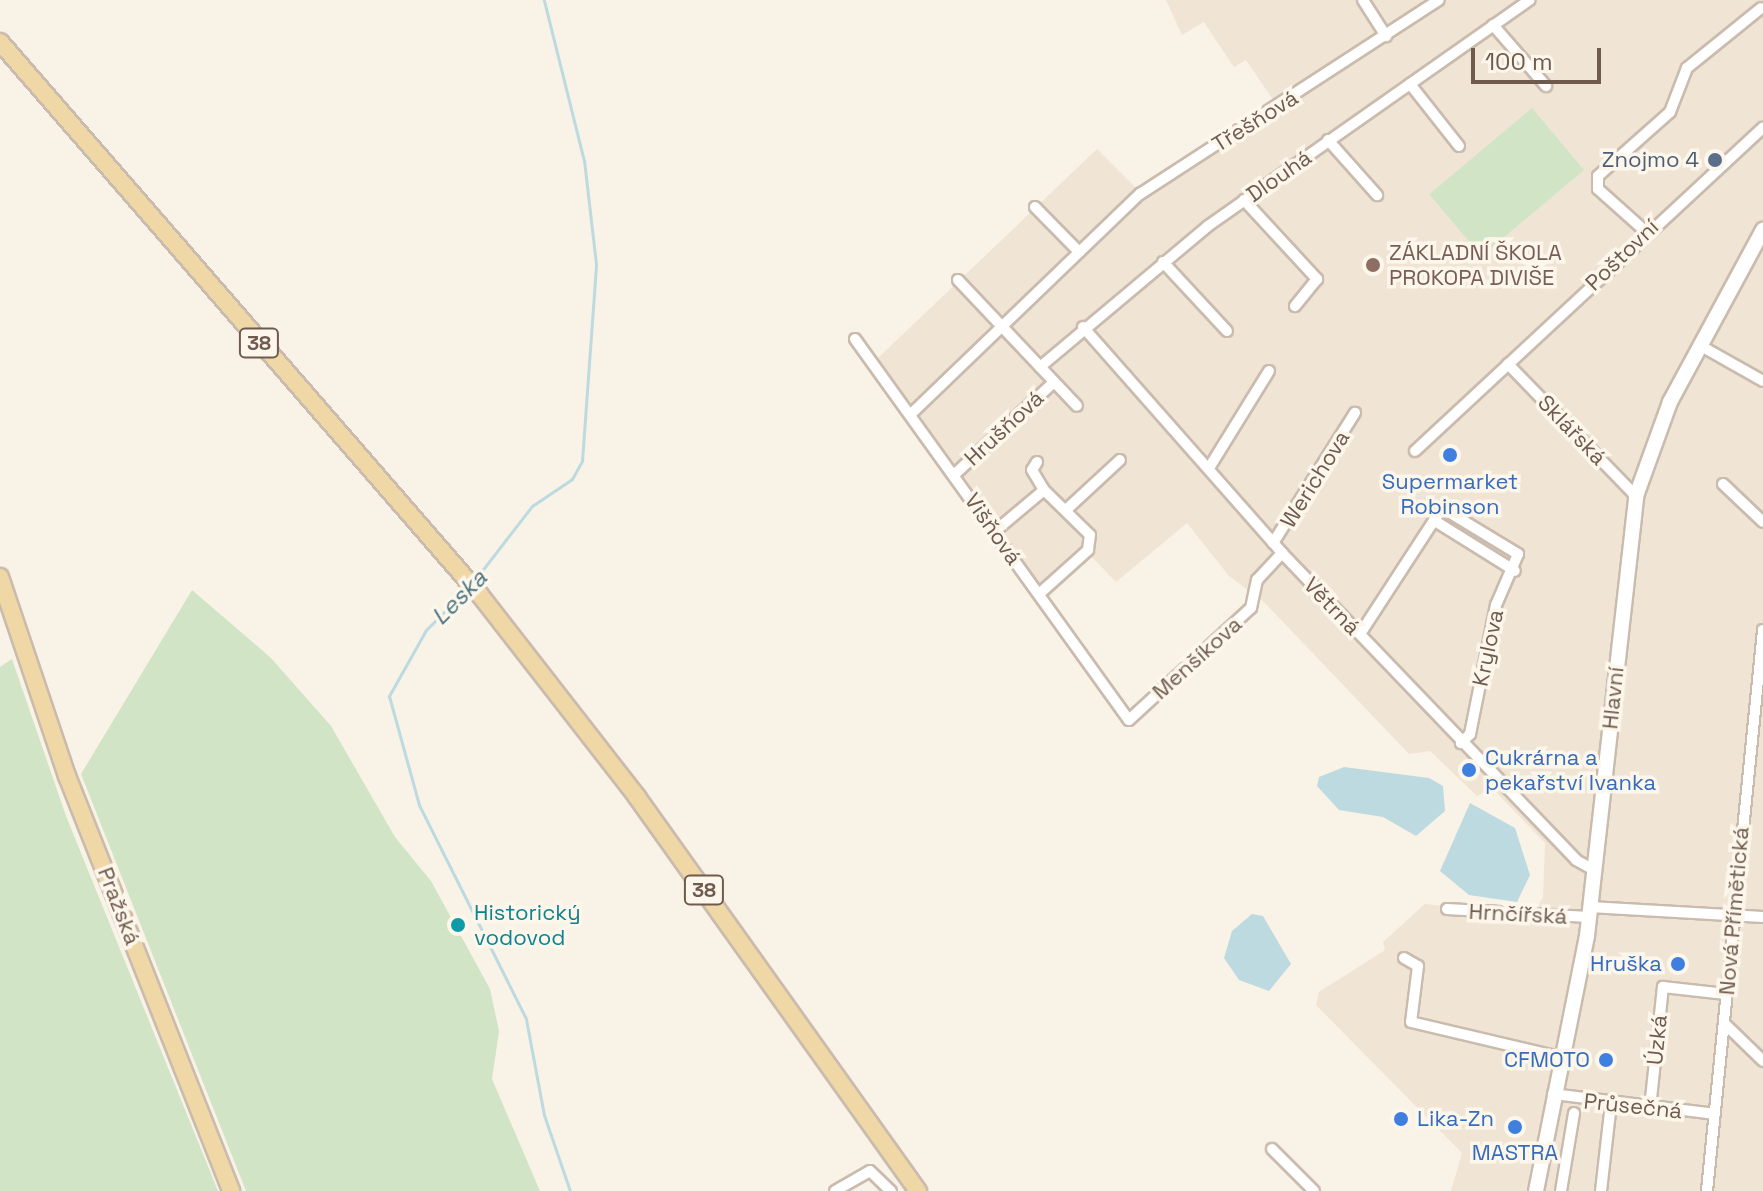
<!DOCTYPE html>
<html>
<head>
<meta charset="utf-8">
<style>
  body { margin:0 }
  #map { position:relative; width:1763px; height:1191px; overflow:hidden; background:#f9f2e6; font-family:"Space Grotesk",sans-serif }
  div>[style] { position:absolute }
  .residential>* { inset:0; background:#f0e4d5 }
  .green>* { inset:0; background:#d1e5c6; transform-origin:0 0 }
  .water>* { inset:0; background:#bddae0 }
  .stream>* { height:3px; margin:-1.5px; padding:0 1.5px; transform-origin:1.5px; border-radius:1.5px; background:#bddae0 }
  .roads { filter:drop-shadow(2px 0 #c9bbad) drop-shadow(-2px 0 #c9bbad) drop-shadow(0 2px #c9bbad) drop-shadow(0 -2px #c9bbad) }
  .street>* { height:10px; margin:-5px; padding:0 5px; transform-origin:5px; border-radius:5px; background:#fff }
  .secondary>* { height:14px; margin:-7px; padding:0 7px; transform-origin:7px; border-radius:7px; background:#fff }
  .primary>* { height:16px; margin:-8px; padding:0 8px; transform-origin:8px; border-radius:8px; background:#f0d7a6 }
  .dots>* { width:22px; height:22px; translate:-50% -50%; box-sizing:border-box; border:4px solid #fcf6eb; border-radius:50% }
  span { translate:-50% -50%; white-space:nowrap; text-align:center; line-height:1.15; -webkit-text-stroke:7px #fcf6eb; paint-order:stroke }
  .shield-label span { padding:2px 6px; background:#fcf6eb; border:2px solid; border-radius:6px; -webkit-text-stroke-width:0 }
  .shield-label { font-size:20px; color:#6f5b4e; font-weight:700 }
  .street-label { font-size:22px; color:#6f5b4e }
  .service-label { font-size:22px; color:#4e5e75 }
  .right { translate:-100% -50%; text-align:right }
  .education-label { font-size:22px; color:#785e54 }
  .left { translate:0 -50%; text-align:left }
  .shop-label { font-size:22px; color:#366cbe }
  .culture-label { font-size:22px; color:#0d838f }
  .water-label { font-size:24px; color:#4b7480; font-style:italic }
  .scale { position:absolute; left:1471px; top:48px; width:130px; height:36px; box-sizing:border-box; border:4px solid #6f5b4e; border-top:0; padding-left:10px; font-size:24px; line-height:28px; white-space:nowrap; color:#6f5b4e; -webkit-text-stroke:6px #fcf6eb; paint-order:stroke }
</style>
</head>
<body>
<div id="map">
  <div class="residential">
    <i style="clip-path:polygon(1166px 0,1763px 0,1763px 1191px,1451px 1191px,1462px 1153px,1316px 1005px,1319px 992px,1385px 950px,1383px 942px,1425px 904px,1530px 916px,1543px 898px,1545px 843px,1492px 788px,1477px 796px,1430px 751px,1409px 754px,1264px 602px,1229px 576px,1187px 523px,1116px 582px,1092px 557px,1046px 599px,878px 358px,1097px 149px,1144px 196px,1276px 104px,1246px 60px,1234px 67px,1204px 22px,1182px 35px)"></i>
  </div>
  <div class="green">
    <i style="left:1532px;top:108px;width:81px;height:134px;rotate:50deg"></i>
    <i style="clip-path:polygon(192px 590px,271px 658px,331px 726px,395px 837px,431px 881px,490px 989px,499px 1031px,492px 1079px,540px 1191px,246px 1191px,81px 774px)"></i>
    <i style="clip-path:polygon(12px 659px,66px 816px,218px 1191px,0 1191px,0 667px)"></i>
  </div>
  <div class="water">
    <i style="clip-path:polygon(1344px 767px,1429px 778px,1443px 786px,1445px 811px,1416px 836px,1383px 817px,1339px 810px,1317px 786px,1319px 777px)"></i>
    <i style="clip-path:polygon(1470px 803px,1515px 828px,1530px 875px,1517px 902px,1469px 895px,1440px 871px)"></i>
    <i style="clip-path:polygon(1252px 914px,1263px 916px,1291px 964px,1269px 991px,1239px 980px,1224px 958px,1232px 931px)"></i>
  </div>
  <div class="stream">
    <i style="left:474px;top:581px;width:95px;rotate:-52.3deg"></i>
    <i style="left:532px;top:506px;width:48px;rotate:-34deg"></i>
    <i style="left:572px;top:479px;width:21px;rotate:-61deg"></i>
    <i style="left:582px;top:461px;width:197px;rotate:-85.9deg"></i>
    <i style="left:596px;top:264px;width:104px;rotate:-96.6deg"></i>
    <i style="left:584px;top:161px;width:166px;rotate:-104deg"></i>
    <i style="left:466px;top:590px;width:57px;rotate:135deg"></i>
    <i style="left:426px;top:630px;width:76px;rotate:119.3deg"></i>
    <i style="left:389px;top:696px;width:113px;rotate:74.6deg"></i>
    <i style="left:419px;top:805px;width:239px;rotate:63.4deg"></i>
    <i style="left:526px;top:1019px;width:98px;rotate:79.4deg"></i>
    <i style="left:544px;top:1115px;width:80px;rotate:71.1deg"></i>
  </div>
  <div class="roads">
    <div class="street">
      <i style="left:1363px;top:0;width:43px;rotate:57.4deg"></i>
      <i style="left:1493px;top:25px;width:81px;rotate:49deg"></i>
      <i style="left:1410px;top:84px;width:79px;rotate:51.7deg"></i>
      <i style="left:1328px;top:140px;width:74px;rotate:48.3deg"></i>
      <i style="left:1244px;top:200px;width:108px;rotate:47.3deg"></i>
      <i style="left:1317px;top:279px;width:35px;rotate:129deg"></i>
      <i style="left:1035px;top:207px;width:63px;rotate:45.6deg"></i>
      <i style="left:1645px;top:231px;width:63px;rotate:-138.2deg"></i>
      <i style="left:1598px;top:189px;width:13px;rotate:-90deg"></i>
      <i style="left:1598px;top:176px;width:96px;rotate:-41.6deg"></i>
      <i style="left:1670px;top:112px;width:47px;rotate:-68.9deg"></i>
      <i style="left:1687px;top:68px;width:95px;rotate:-39deg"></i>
      <i style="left:1163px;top:262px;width:94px;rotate:47.2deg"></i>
      <i style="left:958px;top:280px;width:173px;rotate:46.6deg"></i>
      <i style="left:1083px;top:327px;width:301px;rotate:48.6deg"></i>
      <i style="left:1282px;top:553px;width:425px;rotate:46.2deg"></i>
      <i style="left:1576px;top:860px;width:21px;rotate:29deg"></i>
      <i style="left:855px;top:339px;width:469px;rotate:54.3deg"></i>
      <i style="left:1129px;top:720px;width:166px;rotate:-42.6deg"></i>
      <i style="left:1251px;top:608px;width:29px;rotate:-78deg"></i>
      <i style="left:1257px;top:580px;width:37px;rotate:-47deg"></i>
      <i style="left:1701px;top:346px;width:71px;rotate:29.4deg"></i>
      <i style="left:1508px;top:364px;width:184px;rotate:45.9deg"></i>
      <i style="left:1040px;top:367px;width:219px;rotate:-40deg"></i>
      <i style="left:1208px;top:226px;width:393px;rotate:-35.1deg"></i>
      <i style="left:911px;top:414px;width:318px;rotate:-43.9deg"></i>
      <i style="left:1140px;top:194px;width:356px;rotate:-33deg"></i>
      <i style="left:1415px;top:451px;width:475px;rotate:-42.9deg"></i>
      <i style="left:1037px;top:462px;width:9px;rotate:122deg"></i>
      <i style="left:1032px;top:470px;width:23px;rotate:59deg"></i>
      <i style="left:1209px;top:468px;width:114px;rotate:-58.3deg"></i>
      <i style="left:955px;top:474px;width:135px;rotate:-42.9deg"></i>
      <i style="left:1723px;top:484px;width:55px;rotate:43.5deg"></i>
      <i style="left:1067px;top:509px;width:72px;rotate:-42.8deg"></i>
      <i style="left:1435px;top:521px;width:94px;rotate:32deg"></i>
      <i style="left:994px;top:532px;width:65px;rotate:-40deg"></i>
      <i style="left:1044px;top:490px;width:64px;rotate:44.4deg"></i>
      <i style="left:1090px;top:535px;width:15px;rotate:98deg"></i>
      <i style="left:1088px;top:550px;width:66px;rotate:138.1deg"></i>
      <i style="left:1273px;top:543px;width:154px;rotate:-57.8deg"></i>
      <i style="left:1360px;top:634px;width:150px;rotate:-56.9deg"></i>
      <i style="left:1442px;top:508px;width:89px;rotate:31.2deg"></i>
      <i style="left:1518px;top:554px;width:56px;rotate:113.3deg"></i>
      <i style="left:1496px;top:605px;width:132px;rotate:101.4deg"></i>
      <i style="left:1470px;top:734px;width:13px;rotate:135deg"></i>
      <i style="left:1590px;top:907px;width:173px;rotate:3.3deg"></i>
      <i style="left:1447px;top:909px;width:142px;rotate:3.2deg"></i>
      <i style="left:1404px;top:958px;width:16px;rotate:30deg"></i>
      <i style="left:1418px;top:966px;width:56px;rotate:97.1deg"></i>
      <i style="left:1411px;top:1022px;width:152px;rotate:13.3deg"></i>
      <i style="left:1725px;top:1024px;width:53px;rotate:44.2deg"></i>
      <i style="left:1553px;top:1094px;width:163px;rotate:7deg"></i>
      <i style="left:1650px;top:1108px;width:122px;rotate:-83.9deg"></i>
      <i style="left:1663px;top:987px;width:63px;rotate:6.3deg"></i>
      <i style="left:1272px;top:1149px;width:59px;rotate:45deg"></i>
      <i style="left:835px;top:1191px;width:40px;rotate:-29.7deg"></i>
      <i style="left:870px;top:1171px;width:29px;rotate:44deg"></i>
      <i style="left:1561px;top:1191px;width:79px;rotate:-80.5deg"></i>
      <i style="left:1601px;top:1191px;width:89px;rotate:-83.5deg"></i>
      <i style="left:1707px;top:1191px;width:564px;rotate:-84.3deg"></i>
    </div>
    <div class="secondary">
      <i style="left:1536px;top:1191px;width:260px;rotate:-78.7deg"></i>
      <i style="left:1587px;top:936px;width:443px;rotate:-83.6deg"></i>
      <i style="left:1636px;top:496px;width:100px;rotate:-70.1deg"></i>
      <i style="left:1670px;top:402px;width:196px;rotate:-61.6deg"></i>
    </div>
    <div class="primary">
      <i style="left:0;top:42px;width:732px;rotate:49.04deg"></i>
      <i style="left:480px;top:595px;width:256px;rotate:52.1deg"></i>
      <i style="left:637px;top:797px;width:484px;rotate:54.5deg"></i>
      <i style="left:0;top:577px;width:210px;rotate:71.4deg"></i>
      <i style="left:67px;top:776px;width:446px;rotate:68.4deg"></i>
    </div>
  </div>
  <div class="dots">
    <i style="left:1715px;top:160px;background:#5c6f8a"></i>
    <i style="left:1373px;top:265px;background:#8d6e63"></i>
    <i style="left:1450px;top:455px;background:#3f7fe0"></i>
    <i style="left:1469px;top:770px;background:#3f7fe0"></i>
    <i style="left:458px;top:925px;background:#0f9aa8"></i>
    <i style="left:1678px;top:964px;background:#3f7fe0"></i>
    <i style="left:1606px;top:1060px;background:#3f7fe0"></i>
    <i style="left:1401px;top:1119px;background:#3f7fe0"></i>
    <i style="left:1515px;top:1127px;background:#3f7fe0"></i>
  </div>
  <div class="shield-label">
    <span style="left:259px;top:343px">38</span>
    <span style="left:704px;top:890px">38</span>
  </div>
  <div class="street-label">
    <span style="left:1255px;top:121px;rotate:-32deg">Třešňová</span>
    <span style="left:1279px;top:176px;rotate:-35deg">Dlouhá</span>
    <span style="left:1622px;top:255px;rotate:-44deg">Poštovní</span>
    <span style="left:1004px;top:428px;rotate:-43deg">Hrušňová</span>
    <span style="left:1572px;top:430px;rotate:46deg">Sklářská</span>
    <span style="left:1315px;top:479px;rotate:-58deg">Werichova</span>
    <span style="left:993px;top:529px;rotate:55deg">Višňová</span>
    <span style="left:1332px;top:606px;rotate:46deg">Větrná</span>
    <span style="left:1488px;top:648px;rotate:-78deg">Krylova</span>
    <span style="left:1197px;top:658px;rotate:-42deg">Menšíkova</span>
    <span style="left:1613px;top:698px;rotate:-84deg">Hlavní</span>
    <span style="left:119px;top:906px;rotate:69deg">Pražská</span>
    <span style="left:1734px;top:911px;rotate:-85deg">Nová Přímětická</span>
    <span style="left:1518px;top:914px;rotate:3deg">Hrnčířská</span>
    <span style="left:1657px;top:1040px;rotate:-84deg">Úzká</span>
    <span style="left:1633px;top:1106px;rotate:6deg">Průsečná</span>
  </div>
  <div class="service-label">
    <span class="right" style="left:1699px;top:160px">Znojmo 4</span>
  </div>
  <div class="education-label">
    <span class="left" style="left:1389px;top:265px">ZÁKLADNÍ ŠKOLA<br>PROKOPA DIVIŠE</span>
  </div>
  <div class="shop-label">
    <span style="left:1450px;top:494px">Supermarket<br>Robinson</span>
    <span class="left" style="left:1485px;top:770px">Cukrárna a<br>pekařství Ivanka</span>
    <span class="right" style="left:1662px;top:964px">Hruška</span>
    <span class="right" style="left:1590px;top:1060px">CFMOTO</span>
    <span class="left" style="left:1417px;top:1119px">Lika-Zn</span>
    <span style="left:1515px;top:1153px">MASTRA</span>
  </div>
  <div class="culture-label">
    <span class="left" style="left:474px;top:925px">Historický<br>vodovod</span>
  </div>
  <div class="water-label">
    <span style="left:459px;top:597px;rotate:-45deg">Leska</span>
  </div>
  <div class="scale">100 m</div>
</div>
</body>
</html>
